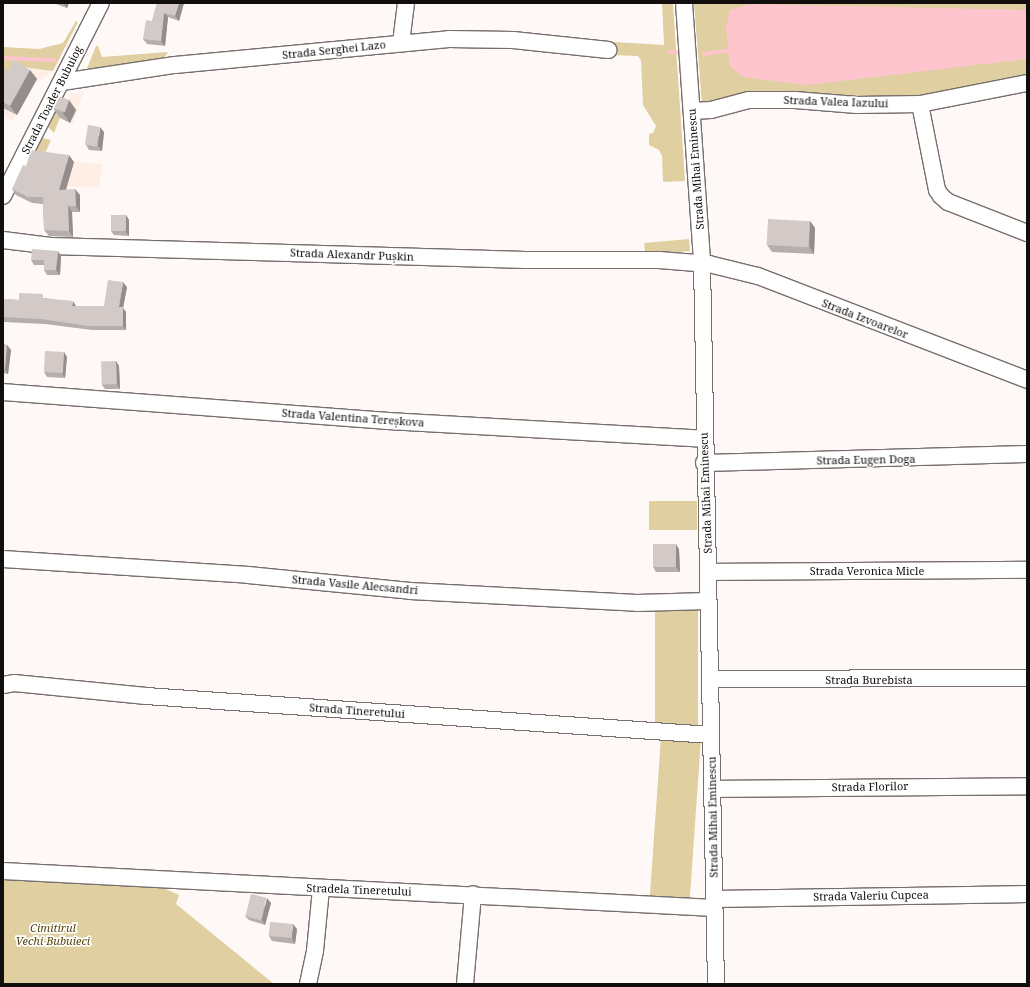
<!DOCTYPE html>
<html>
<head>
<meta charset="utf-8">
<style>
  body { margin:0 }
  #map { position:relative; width:1030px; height:987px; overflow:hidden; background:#fef9f7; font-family:"Noto Serif",serif }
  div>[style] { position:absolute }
  .built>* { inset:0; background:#feeee6 }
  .green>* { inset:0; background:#dfcfa1; transform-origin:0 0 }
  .water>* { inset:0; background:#ffc5cf }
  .stream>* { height:4px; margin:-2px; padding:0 2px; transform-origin:2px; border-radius:2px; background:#ffc5cf }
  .roads { filter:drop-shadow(1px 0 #776f6c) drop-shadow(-1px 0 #776f6c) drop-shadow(0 1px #776f6c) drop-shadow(0 -1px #776f6c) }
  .minor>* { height:16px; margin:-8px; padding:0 8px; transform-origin:8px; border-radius:8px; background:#fff }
  .wall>* { inset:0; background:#b5aeac }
  .shaded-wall>* { inset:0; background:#948d8c }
  .building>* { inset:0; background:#d3cac8; transform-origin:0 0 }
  span { translate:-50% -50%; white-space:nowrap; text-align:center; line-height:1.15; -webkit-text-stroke:3.5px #fff; paint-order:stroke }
  .street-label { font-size:11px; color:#110e0d }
  .park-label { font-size:11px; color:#574507; font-style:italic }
  .frame { position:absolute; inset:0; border:4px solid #110e0d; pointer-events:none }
</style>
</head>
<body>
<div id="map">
  <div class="built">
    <i style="clip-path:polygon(22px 67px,53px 71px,31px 87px,13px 121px,3px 116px,3px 74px)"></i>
    <i style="clip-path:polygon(84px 91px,73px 124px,60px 118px,70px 95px)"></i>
    <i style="clip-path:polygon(74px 162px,102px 164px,99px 187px,61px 187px)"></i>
  </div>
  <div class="green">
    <i style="clip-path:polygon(662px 3px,673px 3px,685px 181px,663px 182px,662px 156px,659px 150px,649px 145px,649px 134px,653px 133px,656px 126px,643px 105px,641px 60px,638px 56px,611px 55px,614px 42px,664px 45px)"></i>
    <i style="clip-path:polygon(694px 3px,1027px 3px,1027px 77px,916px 97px,755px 94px,702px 105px)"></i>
    <i style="clip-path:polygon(76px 21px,78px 22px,53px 71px,22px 67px,3px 74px,3px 47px,39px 49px,63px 43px)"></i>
    <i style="clip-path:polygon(96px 46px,98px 46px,102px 57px,168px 52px,163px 59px,86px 71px)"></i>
    <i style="clip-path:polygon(60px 104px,65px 105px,54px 133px,48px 127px)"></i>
    <i style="clip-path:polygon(42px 138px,51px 140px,43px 158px,31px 157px)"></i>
    <i style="left:689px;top:239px;width:12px;height:45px;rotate:85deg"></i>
    <i style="left:649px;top:501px;width:48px;height:29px"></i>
    <i style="left:698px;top:608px;width:118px;height:43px;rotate:90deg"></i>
    <i style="left:661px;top:737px;width:40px;height:162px;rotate:4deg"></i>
    <i style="clip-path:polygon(3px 876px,152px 883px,179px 895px,176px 904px,274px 984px,3px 984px)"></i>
  </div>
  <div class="water">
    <i style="clip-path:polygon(750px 4px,1027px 10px,1027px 59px,807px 85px,743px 77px,730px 66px,726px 27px,730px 10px)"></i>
  </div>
  <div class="stream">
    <i style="left:670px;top:52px;width:6px"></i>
    <i style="left:704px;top:54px;width:28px;rotate:-8deg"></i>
    <i style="left:3px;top:58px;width:51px;rotate:2.2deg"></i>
  </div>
  <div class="roads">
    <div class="minor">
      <i style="left:684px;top:3px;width:261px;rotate:86deg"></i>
      <i style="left:702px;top:263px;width:721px;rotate:88.89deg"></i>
      <i style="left:401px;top:43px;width:40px;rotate:-82.9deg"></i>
      <i style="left:62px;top:82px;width:114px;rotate:-8.6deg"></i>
      <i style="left:175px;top:65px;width:275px;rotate:-5.4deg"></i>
      <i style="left:449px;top:39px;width:64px;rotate:0.9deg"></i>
      <i style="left:513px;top:40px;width:96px;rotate:6deg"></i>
      <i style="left:920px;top:104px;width:88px;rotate:78.8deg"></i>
      <i style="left:937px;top:190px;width:7px;rotate:56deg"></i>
      <i style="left:941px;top:196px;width:9px;rotate:41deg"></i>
      <i style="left:948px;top:202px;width:85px;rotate:21.4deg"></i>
      <i style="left:692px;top:111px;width:19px;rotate:-3deg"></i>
      <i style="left:711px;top:110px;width:39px;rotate:-15deg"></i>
      <i style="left:749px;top:100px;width:46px"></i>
      <i style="left:795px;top:100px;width:62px;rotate:4.6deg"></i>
      <i style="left:857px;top:105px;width:63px;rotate:-0.9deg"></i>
      <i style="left:920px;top:104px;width:109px;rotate:-11.1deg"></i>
      <i style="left:3px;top:196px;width:216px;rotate:-63.1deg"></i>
      <i style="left:3px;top:240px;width:48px;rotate:7.1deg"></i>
      <i style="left:51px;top:246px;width:475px;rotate:1.7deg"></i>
      <i style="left:526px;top:260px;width:133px"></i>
      <i style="left:659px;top:260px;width:50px;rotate:4.6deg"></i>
      <i style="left:709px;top:264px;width:50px;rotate:13.8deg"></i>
      <i style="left:758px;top:276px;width:288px;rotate:21.1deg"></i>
      <i style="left:3px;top:392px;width:385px;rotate:4.3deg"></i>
      <i style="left:387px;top:421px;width:318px;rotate:3.2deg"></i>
      <i style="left:704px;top:463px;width:323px;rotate:-1.6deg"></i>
      <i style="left:3px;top:559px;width:246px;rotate:3.7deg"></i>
      <i style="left:248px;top:575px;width:163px;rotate:5.6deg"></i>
      <i style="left:410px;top:591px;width:227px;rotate:3deg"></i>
      <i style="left:637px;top:603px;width:71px;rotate:-1.6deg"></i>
      <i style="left:708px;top:572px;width:319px;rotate:-0.4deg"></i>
      <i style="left:710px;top:679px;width:317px;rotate:-0.2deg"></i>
      <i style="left:3px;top:685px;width:11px;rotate:-10deg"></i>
      <i style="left:14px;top:683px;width:133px;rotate:5.6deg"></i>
      <i style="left:146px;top:696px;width:566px;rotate:3.95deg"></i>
      <i style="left:713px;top:789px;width:314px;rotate:-0.5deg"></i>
      <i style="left:3px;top:871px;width:712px;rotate:2.98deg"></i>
      <i style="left:714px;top:899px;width:313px;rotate:-0.9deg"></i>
      <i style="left:308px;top:984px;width:34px;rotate:-78deg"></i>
      <i style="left:315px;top:951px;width:62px;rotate:-84.5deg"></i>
      <i style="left:465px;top:984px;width:90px;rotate:-84.9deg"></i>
    </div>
  </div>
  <div class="wall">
    <i style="clip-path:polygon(53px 3px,69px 3px,67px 8px)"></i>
    <i style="clip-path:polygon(157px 3px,184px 3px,179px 21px,168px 17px,165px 46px,147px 44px,143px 39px,152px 21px)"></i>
    <i style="clip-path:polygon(3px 68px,8px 71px,30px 70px,37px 79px,17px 115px,3px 108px)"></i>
    <i style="clip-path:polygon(69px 100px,76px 110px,70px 123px,60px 118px,53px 108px)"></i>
    <i style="clip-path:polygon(104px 132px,102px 151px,89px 150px,86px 145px)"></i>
    <i style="clip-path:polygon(74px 162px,66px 189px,80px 195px,80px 212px,72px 212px,73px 237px,49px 236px,44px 230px,43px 204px,32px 203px,16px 195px,12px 189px,26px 166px)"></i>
    <i style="clip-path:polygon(126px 215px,129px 220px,129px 236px,114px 235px,111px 231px)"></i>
    <i style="clip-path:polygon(810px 221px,815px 228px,814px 254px,772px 252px,767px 245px)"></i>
    <i style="clip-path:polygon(61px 256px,60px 275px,47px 275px,44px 270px,44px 265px,34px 265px,31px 260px)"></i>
    <i style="clip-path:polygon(127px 287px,123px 308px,126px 312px,126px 330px,92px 330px,45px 324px,4px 322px,3px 321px,3px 299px,19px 300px,46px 298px,76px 306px,104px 306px)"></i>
    <i style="clip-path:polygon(3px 344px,7px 345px,11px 350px,8px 374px,3px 373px)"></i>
    <i style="clip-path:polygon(64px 352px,67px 357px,65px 378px,47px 377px,44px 372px)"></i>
    <i style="clip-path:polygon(116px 361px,119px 366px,120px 389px,105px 389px,102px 385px)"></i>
    <i style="clip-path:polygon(679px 549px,680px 572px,656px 572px,653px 567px)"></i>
    <i style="clip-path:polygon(271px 903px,265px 925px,249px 920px,245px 916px)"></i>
    <i style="clip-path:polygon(297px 929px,295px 944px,272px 941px,269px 936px)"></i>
  </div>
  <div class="shaded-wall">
    <i style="clip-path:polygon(63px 3px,69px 3px,67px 8px)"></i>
    <i style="clip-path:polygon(179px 3px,184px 3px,179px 21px,175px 16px)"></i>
    <i style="clip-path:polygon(164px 13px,168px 17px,165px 46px,161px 41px)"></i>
    <i style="clip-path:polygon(30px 70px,37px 79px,17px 115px,10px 106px)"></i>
    <i style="clip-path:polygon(69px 100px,76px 110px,70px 123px,63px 113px)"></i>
    <i style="clip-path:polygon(100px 127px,104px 132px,102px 151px,98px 146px)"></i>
    <i style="clip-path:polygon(69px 155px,74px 162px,64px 196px,59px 190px)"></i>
    <i style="clip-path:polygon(75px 189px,80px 195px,80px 212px,76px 206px)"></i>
    <i style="clip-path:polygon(68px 206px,72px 212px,73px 237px,69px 231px)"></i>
    <i style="clip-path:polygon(126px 215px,129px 220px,129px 236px,125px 231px)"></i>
    <i style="clip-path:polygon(810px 221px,815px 228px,814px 254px,809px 246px)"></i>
    <i style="clip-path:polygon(58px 251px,61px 256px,60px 275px,56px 270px)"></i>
    <i style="clip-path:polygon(123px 282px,127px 287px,123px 308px,126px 312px,126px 330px,123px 326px,119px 307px)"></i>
    <i style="clip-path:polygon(73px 301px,76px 306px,72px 306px)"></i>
    <i style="clip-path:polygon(7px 345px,11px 350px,8px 374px,5px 369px)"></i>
    <i style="clip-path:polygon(64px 352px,67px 357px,65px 378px,62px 373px)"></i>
    <i style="clip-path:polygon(116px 361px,119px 366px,120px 389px,117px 384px)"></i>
    <i style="clip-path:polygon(676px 544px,679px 549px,680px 572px,676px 567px)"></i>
    <i style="clip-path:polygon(267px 898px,271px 903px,265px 925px,262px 920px)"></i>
    <i style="clip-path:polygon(293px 924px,297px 929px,295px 944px,292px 939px)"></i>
  </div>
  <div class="building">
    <i style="clip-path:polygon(157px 3px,179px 3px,175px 16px,164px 13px,161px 41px,143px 39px,146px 20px,152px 21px)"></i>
    <i style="clip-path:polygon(14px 60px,30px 70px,10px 106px,3px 102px,3px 68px,8px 71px)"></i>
    <i style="left:58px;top:96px;width:12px;height:13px;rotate:20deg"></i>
    <i style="left:88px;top:125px;width:12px;height:20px;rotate:9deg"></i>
    <i style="clip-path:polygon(31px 150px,69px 155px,59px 190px,75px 189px,76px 206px,68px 206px,69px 231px,44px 230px,43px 197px,28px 197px,12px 189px,23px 165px,26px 166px)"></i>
    <i style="left:111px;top:215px;width:15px;height:16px"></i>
    <i style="left:768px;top:219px;width:42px;height:26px;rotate:3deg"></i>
    <i style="clip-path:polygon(32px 249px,58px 251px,56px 270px,44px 270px,44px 260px,31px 260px)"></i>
    <i style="clip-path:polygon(108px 280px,123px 282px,119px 307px,123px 307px,123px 326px,88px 326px,41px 319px,3px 317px,3px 299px,19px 300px,19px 293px,43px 294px,43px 298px,73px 301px,72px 306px,104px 306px)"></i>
    <i style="clip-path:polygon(3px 344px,7px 345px,5px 369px,3px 369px)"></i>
    <i style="left:45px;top:351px;width:19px;height:21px;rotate:3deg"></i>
    <i style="left:116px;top:361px;width:23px;height:15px;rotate:88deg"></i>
    <i style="left:653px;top:544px;width:23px;height:23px"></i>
    <i style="left:251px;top:894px;width:16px;height:23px;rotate:14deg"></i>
    <i style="left:270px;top:922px;width:23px;height:14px;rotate:5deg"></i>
  </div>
  <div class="street-label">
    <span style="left:334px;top:50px;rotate:-6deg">Strada Serghei Lazo</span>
    <span style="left:52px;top:100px;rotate:-63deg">Strada Toader Bubuiog</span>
    <span style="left:836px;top:102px;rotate:2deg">Strada Valea Iazului</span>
    <span style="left:696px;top:169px;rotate:-94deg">Strada Mihai Eminescu</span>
    <span style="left:352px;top:255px;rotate:2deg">Strada Alexandr Pușkin</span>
    <span style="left:865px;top:319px;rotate:21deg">Strada Izvoarelor</span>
    <span style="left:353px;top:418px;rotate:4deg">Strada Valentina Tereșkova</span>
    <span style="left:866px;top:460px;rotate:-1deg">Strada Eugen Doga</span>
    <span style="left:706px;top:493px;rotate:-92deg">Strada Mihai Eminescu</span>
    <span style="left:867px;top:571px">Strada Veronica Micle</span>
    <span style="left:355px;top:585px;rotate:5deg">Strada Vasile Alecsandri</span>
    <span style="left:869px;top:680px">Strada Burebista</span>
    <span style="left:357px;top:711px;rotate:4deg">Strada Tineretului</span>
    <span style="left:870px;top:787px;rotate:-1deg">Strada Florilor</span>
    <span style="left:713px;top:817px;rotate:-91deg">Strada Mihai Eminescu</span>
    <span style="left:359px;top:890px;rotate:2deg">Stradela Tineretului</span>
    <span style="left:871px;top:896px;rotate:-1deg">Strada Valeriu Cupcea</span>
  </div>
  <div class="park-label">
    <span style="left:53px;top:935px">Cimitirul<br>Vechi Bubuieci</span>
  </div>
  <div class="frame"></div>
</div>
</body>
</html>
